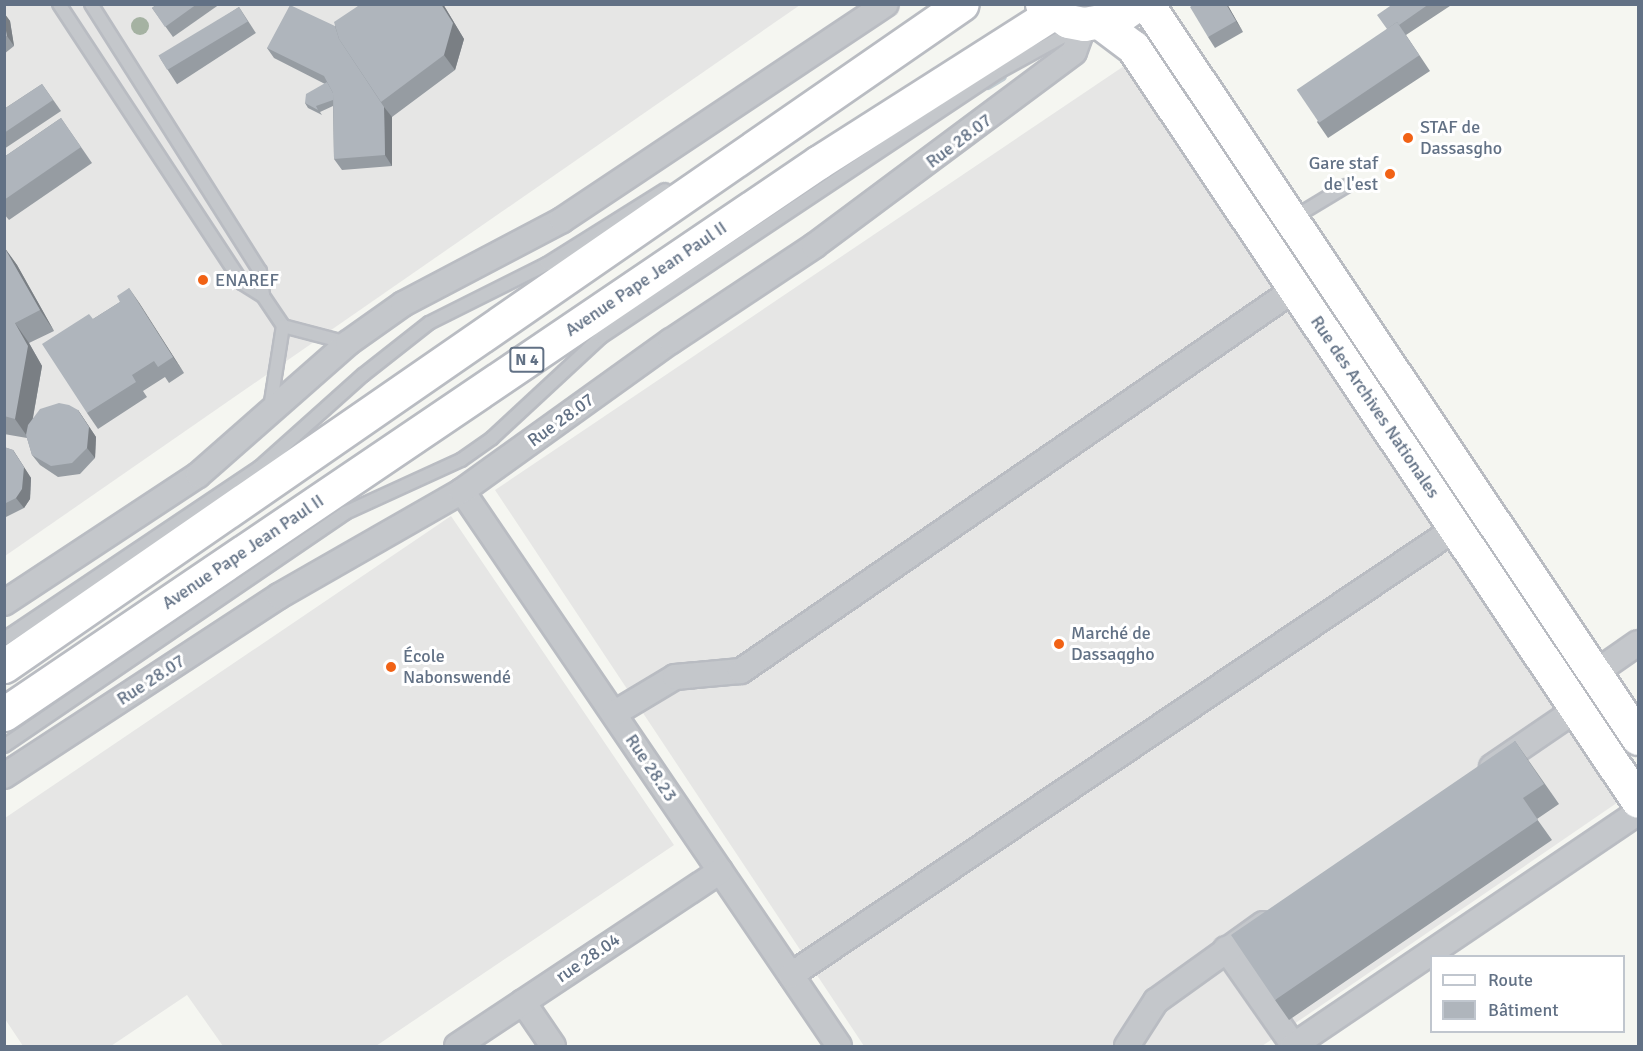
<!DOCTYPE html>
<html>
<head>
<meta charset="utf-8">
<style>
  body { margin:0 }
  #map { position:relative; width:1643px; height:1051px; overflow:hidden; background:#f5f6f1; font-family:Signika,sans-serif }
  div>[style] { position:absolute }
  .built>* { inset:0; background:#e6e6e5 }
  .stream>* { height:8px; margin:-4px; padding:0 4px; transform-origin:4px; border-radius:4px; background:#c0cad0 }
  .roads { filter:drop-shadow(2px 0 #b9bcc2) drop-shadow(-2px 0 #b9bcc2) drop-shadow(0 2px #b9bcc2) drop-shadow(0 -2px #b9bcc2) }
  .lane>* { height:12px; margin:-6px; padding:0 6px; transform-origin:6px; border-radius:6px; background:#c4c7cb }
  .street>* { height:24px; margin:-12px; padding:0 12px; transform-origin:12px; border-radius:12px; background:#c4c7cb }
  .secondary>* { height:33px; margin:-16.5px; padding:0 16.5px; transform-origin:16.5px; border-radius:16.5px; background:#fff }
  .highway>* { height:33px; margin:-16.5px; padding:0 16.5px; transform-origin:16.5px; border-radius:16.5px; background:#fff }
  .trees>* { width:18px; height:18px; margin:-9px; border-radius:50%; background:#a5b2a2 }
  .wall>* { inset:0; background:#969ca2; transform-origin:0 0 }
  .shaded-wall>* { inset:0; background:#7a7f84 }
  .building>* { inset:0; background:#afb5bc; transform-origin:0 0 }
  .dots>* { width:16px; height:16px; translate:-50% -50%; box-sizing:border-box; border:3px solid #fff; border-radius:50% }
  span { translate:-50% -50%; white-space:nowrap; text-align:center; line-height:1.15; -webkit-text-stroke:6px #fff; paint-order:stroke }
  .shield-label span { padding:2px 4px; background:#fff; border:2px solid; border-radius:4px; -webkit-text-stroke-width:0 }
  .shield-label { font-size:16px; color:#627185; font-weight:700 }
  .poi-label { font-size:18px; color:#627185 }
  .left { translate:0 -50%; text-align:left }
  .right { translate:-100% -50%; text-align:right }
  .street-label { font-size:18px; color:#627185 }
  .frame { position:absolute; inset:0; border:6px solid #627185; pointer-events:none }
  .legend { position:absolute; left:1430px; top:955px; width:195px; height:78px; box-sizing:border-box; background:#fff; border:2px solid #c0c6ce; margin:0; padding:8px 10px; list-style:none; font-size:18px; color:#627185 }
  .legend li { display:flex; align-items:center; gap:12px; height:30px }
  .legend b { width:30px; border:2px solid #c0c6ce }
</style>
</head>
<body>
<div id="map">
  <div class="built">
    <i style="clip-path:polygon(5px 5px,800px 5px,5px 556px)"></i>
    <i style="clip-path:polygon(1130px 62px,1624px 798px,1262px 1046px,864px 1046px,495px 490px)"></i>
    <i style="clip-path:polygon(451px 516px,674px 845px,376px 1046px,223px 1046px,187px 995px,111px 1046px,23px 1046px,5px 1019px,5px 818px)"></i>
  </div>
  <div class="stream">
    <i style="left:988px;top:86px;width:17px;rotate:-31deg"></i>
    <i style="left:684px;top:273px;width:44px;rotate:-31.9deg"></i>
  </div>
  <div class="roads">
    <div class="lane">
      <i style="left:59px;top:4px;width:334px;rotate:56.7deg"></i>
      <i style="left:242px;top:283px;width:25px;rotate:32deg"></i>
      <i style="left:263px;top:296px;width:36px;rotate:56deg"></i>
      <i style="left:283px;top:326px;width:67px;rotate:14.7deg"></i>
      <i style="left:91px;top:4px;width:316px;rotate:57.7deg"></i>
      <i style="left:260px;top:271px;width:25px;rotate:83deg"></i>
      <i style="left:1293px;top:218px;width:62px;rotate:-31.1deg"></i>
      <i style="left:270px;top:408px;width:83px;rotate:-81deg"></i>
      <i style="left:4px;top:639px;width:308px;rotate:-33.9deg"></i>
      <i style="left:260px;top:467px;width:138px;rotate:-41.8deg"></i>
      <i style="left:363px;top:375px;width:84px;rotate:-38.2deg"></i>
      <i style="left:429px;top:323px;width:132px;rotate:-26.6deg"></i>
      <i style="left:547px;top:264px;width:139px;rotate:-32.1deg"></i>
      <i style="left:4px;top:746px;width:413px;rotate:-34.3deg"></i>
      <i style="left:345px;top:513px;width:128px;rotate:-24.6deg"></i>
      <i style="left:461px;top:460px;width:38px;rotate:-35deg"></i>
      <i style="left:492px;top:438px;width:149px;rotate:-42.8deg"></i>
      <i style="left:601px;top:337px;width:480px;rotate:-33.7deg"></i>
      <i style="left:1000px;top:71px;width:85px;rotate:-28.7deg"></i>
    </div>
    <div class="street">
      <i style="left:462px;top:491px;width:671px;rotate:55.81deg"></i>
      <i style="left:4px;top:603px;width:232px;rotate:-33.4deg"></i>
      <i style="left:198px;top:475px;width:200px;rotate:-41.3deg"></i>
      <i style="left:348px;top:343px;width:67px;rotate:-35.3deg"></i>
      <i style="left:403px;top:304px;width:180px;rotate:-27.8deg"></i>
      <i style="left:562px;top:220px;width:389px;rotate:-33.7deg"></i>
      <i style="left:1595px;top:673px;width:52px;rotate:-34.9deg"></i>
      <i style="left:615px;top:713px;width:70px;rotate:-31deg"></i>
      <i style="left:675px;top:677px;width:66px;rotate:-5.2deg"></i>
      <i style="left:741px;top:671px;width:673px;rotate:-34.59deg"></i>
      <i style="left:1492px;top:767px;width:103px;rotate:-34.3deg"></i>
      <i style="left:4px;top:776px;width:329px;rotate:-33.2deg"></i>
      <i style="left:279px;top:596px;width:211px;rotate:-29.8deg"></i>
      <i style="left:462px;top:491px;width:257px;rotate:-35.7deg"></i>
      <i style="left:671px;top:341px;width:172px;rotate:-33.6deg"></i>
      <i style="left:814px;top:246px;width:324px;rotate:-36.7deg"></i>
      <i style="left:1074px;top:52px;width:30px;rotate:-70deg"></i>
      <i style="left:1226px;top:949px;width:118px;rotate:55deg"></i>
      <i style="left:791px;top:975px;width:801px;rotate:-33.91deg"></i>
      <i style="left:523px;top:1002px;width:53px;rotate:55.7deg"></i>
      <i style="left:457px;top:1046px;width:316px;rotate:-33.6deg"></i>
      <i style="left:1127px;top:1046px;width:54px;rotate:-57.2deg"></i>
      <i style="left:1156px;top:1001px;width:132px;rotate:-35.7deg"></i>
      <i style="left:1293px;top:1046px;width:417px;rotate:-34.1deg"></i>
    </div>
    <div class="secondary">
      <i style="left:1147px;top:4px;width:883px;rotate:56.22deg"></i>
      <i style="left:1101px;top:23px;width:40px;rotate:37deg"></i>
      <i style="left:1133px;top:47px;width:907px;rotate:56.19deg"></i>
    </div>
    <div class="highway">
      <i style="left:1042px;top:4px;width:31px;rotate:33deg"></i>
      <i style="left:1068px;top:21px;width:16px;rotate:11deg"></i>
      <i style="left:1084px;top:24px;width:34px;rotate:-10deg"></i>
      <i style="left:1117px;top:18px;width:24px;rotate:-35deg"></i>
      <i style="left:4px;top:666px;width:1164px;rotate:-34.65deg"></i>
      <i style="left:4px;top:714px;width:984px;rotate:-34.11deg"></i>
      <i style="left:819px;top:162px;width:277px;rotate:-32.5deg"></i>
    </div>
  </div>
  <div class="trees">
    <i style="left:140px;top:26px"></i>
  </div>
  <div class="wall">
    <i style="clip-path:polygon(157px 4px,220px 4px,173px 37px,152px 8px)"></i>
    <i style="clip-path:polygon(361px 4px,443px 4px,464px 39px,455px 70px,392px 117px,392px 166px,342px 170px,334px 159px,333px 106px,320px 112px,322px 115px,308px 108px,305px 103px,325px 84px,274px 58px,267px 48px,335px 26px)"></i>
    <i style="clip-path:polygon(1227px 4px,1243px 32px,1215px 48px,1208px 37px)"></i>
    <i style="clip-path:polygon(1393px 4px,1453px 4px,1406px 35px,1430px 71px,1328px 138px,1317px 122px,1387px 29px)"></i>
    <i style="left:239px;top:7px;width:31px;height:94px;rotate:57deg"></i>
    <i style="clip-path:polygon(4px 13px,10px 21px,14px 46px,4px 54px)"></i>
    <i style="clip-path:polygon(42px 84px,61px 111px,4px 149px,4px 109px)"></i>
    <i style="clip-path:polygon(61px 118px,92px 163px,9px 220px,4px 214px,4px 157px)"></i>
    <i style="clip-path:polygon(4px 247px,17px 265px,54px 331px,29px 343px,42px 366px,33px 418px,78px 410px,96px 437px,95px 458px,80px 474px,58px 477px,40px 465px,32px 455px,27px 438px,4px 434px)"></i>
    <i style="clip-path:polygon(129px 288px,184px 373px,169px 383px,165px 377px,143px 391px,147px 397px,98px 429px,87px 413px,93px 319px,120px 302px)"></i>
    <i style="clip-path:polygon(4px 447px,13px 450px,31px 478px,30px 499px,24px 508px,4px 518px)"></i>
    <i style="clip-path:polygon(1515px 741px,1559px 804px,1537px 819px,1552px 840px,1289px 1020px,1275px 1000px)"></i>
  </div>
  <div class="shaded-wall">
    <i style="clip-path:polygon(441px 4px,443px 4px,464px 39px,455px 70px,444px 55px)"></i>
    <i style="clip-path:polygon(1226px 4px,1227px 4px,1243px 32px,1236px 21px)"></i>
    <i style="clip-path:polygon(4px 13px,10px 21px,14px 46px,7px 36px,4px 21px)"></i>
    <i style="clip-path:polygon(384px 107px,392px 117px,392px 166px,385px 155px)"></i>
    <i style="clip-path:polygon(4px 247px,17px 265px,54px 331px,40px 310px)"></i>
    <i style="clip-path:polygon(129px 288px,140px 304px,184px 373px,173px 357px)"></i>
    <i style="clip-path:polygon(15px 323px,29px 343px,42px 366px,29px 439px,15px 419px)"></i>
    <i style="clip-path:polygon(78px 410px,96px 437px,95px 458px,87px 448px)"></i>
    <i style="clip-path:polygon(13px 450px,31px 478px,30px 499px,24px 508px,16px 498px)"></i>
  </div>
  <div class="building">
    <i style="clip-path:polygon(157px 4px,197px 4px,165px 27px,152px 8px)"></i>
    <i style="clip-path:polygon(361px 4px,441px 4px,453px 23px,444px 55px,381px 102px,339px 39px,334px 22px)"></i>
    <i style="clip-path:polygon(1194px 4px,1226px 4px,1236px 21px,1208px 37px,1190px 7px)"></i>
    <i style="clip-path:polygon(1393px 4px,1429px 4px,1399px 25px,1397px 22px,1387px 29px,1377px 15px)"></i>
    <i style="clip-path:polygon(290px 5px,335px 26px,339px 39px,384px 107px,385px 155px,334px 159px,333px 93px,324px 76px,267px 48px)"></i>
    <i style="left:239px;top:7px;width:17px;height:94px;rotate:59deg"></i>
    <i style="clip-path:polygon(4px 21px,7px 36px,4px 37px)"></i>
    <i style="left:1397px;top:22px;width:40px;height:121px;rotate:56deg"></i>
    <i style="clip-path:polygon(327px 82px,333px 93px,333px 100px,316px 106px,318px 110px,305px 103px,306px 94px)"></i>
    <i style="clip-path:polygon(42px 84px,53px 100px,4px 133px,4px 109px)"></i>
    <i style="clip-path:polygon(61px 118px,81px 147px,4px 200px,4px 157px)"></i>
    <i style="clip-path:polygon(4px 247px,40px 310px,15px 323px,28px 346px,15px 419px,4px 416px)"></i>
    <i style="clip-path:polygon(129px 288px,173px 357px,158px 367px,154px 361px,132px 375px,136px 382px,87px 413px,42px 344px,89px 314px,93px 319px,120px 302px,117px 296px)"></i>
    <i style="clip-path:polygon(59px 403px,69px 405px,78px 410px,89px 427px,87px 448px,72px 463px,51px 466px,32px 455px,26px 435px,28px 425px,40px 409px)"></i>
    <i style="clip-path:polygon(4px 447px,13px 450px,24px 467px,22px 489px,16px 498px,4px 504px)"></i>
    <i style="clip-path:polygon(1515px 741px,1544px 784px,1523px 798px,1538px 820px,1275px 1000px,1231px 935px)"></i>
  </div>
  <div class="dots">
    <i style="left:1408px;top:138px;background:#f16215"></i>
    <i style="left:1390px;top:174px;background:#f16215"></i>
    <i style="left:203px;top:280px;background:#f16215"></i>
    <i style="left:1059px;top:644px;background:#f16215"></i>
    <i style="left:391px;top:667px;background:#f16215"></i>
  </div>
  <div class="shield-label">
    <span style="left:527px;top:360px">N 4</span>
  </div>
  <div class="poi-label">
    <span class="left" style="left:1420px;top:138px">STAF de<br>Dassasgho</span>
    <span class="right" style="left:1378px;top:174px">Gare staf<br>de l'est</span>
    <span class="left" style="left:215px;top:280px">ENAREF</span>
    <span class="left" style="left:1071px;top:644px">Marché de<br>Dassaqgho</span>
    <span class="left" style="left:403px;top:667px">École<br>Nabonswendé</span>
  </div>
  <div class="street-label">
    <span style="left:959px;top:141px;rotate:-37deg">Rue 28.07</span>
    <span style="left:646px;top:279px;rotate:-34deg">Avenue Pape Jean Paul II</span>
    <span style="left:1375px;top:407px;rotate:56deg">Rue des Archives Nationales</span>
    <span style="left:561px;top:420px;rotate:-36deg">Rue 28.07</span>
    <span style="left:243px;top:552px;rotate:-34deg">Avenue Pape Jean Paul II</span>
    <span style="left:151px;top:680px;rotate:-33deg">Rue 28.07</span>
    <span style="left:651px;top:768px;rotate:56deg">Rue 28.23</span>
    <span style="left:588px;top:958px;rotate:-34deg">rue 28.04</span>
  </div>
  <div class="frame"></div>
  <ul class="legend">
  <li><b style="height:8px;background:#fff"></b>Route</li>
  <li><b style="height:16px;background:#afb5bc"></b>Bâtiment</li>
  </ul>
</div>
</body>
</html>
